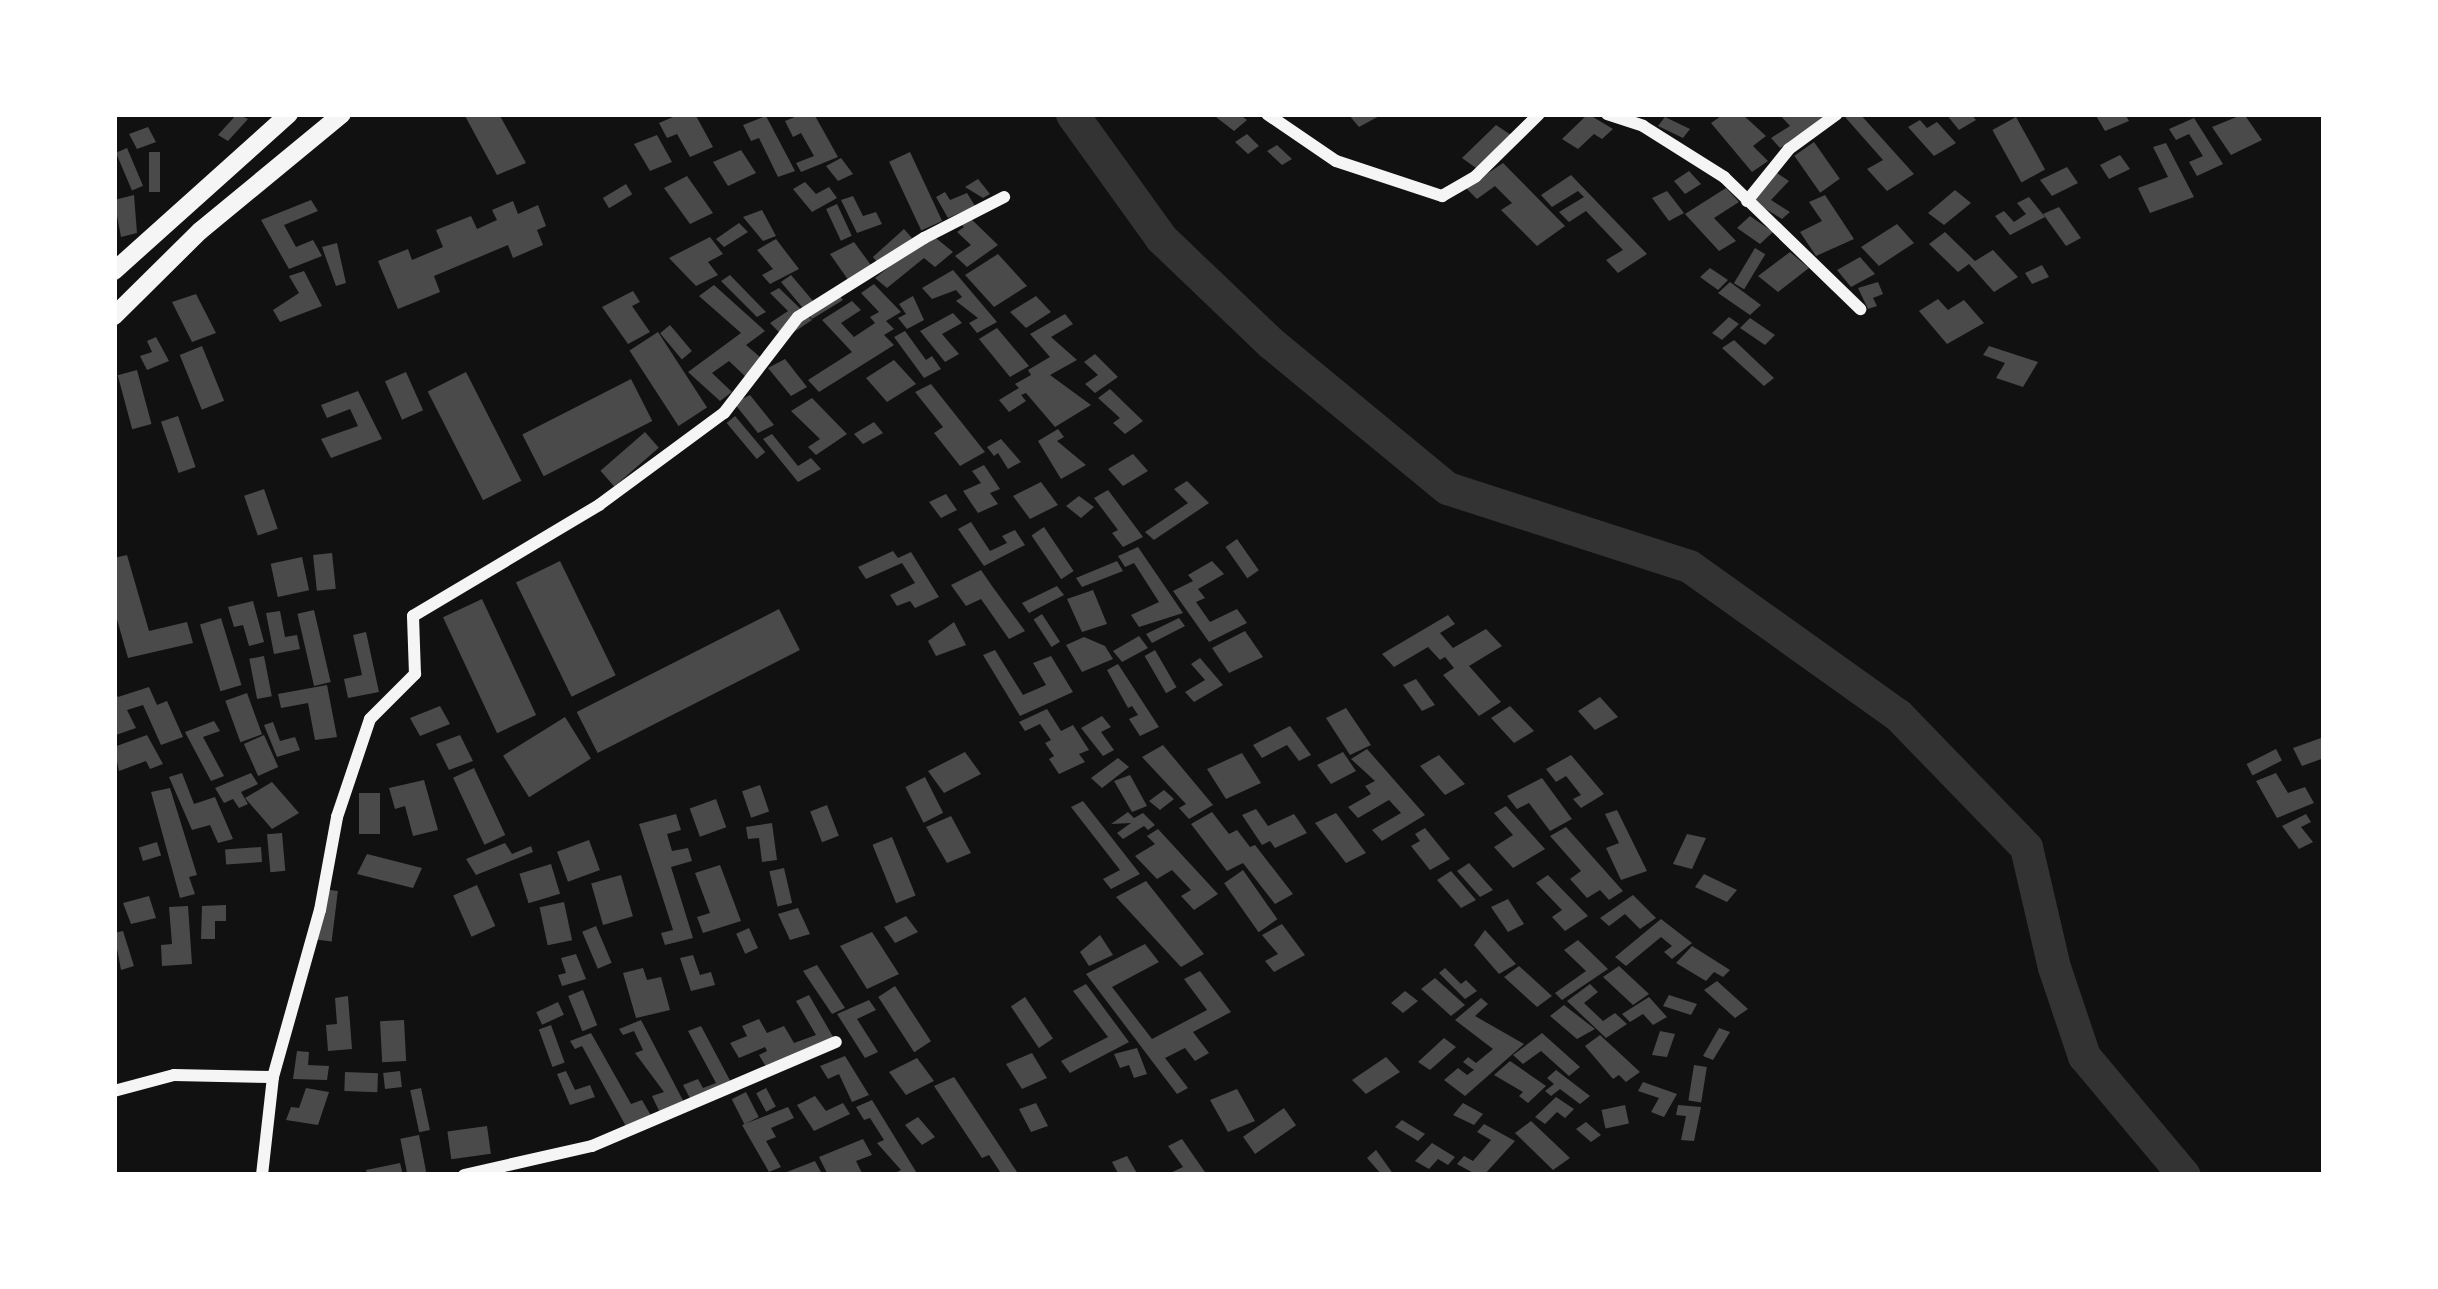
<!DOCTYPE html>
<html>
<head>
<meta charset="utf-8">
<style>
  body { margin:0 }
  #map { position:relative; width:2438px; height:1289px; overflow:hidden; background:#111; font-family:Signika,sans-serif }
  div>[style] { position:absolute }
  .river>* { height:33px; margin:-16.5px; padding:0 16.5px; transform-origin:16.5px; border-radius:16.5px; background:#333 }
  .building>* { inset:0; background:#4a4a4a; transform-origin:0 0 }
  .minor>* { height:12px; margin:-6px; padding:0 6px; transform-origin:6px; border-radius:6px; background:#f5f5f5 }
  .primary>* { height:18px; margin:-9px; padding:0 9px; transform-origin:9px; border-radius:9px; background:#f5f5f5 }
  span { translate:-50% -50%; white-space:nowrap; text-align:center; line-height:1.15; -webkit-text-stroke:12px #fff; paint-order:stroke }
  .frame { position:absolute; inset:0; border:117px solid #fff; pointer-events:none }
</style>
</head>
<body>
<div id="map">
  <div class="river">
    <i style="left:1072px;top:114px;width:153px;rotate:54.3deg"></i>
    <i style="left:1161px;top:238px;width:152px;rotate:43.7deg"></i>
    <i style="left:1271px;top:343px;width:228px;rotate:39.5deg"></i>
    <i style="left:1447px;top:488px;width:254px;rotate:17.9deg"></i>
    <i style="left:1689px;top:566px;width:257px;rotate:35.5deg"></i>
    <i style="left:1898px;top:715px;width:184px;rotate:45.9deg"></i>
    <i style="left:2026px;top:847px;width:123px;rotate:76.9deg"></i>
    <i style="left:2054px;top:967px;width:94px;rotate:71.4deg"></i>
    <i style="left:2084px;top:1056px;width:155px;rotate:50deg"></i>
  </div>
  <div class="building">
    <i style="clip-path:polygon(237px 114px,248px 119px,228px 141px,218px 135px)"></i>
    <i style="clip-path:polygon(464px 114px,499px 114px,526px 163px,497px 175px)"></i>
    <i style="clip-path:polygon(680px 114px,695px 114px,713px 147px,690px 157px,677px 134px,667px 138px,659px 123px)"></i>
    <i style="clip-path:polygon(802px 114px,814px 114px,838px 157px,801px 172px,796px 163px,814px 156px,801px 133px,793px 137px,785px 121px)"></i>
    <i style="clip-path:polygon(1219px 114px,1239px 114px,1247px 120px,1234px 131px,1216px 117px)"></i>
    <i style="clip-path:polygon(1348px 114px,1383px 114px,1359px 127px)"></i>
    <i style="clip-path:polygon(1588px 114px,1613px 129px,1602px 139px,1594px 134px,1578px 149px,1562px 139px)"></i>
    <i style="clip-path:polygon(1724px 114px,1742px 114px,1766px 136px,1753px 146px,1768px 161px,1752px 172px,1711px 123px)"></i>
    <i style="clip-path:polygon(1779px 114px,1832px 114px,1780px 148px,1771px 138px,1790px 126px)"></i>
    <i style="clip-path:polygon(1860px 114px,1914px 174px,1887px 191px,1867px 169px,1883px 160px,1845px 117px)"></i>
    <i style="clip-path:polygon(1946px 114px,1971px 114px,1976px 120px,1959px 130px)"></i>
    <i style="clip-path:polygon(2095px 114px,2125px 114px,2129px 121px,2105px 131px)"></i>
    <i style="clip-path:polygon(2244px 114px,2262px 140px,2231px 155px,2212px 127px)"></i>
    <i style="clip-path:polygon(766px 116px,795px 171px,778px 177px,759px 138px,751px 141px,743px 125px)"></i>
    <i style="clip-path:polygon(1665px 117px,1690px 129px,1683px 138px,1658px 126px)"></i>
    <i style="left:2016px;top:117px;width:60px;height:27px;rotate:61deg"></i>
    <i style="clip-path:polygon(2194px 118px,2223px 164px,2197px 176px,2189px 162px,2203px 156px,2189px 134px,2176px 140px,2169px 129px)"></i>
    <i style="clip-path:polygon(1920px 120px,1927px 128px,1937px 122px,1956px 143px,1934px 156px,1908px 127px)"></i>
    <i style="clip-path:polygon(1496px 125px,1511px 135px,1476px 168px,1462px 158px)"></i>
    <i style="clip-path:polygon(148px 127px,156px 142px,137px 149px,129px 134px)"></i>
    <i style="clip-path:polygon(1247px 134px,1259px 146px,1248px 154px,1235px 142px)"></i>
    <i style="clip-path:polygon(657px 135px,672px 162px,650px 171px,634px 144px)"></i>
    <i style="left:1814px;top:142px;width:45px;height:24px;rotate:55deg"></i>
    <i style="clip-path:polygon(2166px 143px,2194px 197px,2150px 213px,2138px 188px,2168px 177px,2153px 147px)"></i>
    <i style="clip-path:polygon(1277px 145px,1292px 159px,1282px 165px,1267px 151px)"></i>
    <i style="left:127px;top:148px;width:41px;height:12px;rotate:67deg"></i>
    <i style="clip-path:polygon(741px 150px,756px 173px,728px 186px,713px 162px)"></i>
    <i style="left:149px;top:152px;width:11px;height:40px"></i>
    <i style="left:910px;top:152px;width:76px;height:23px;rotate:65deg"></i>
    <i style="clip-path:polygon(2120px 155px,2130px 169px,2109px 179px,2100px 165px)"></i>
    <i style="clip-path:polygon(841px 158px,853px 174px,838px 181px,826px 166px)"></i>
    <i style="clip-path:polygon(1503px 163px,1565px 226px,1537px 246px,1501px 210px,1512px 203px,1495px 186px,1477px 199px,1466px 188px)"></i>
    <i style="clip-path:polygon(2067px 167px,2078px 183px,2052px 196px,2040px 180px)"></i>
    <i style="clip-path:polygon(1689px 171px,1701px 184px,1685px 194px,1674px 181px)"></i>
    <i style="clip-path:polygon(1777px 173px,1789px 181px,1771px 200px,1790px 212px,1782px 219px,1751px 200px)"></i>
    <i style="clip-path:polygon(1571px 175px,1647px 254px,1618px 273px,1606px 260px,1623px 250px,1586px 211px,1569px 222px,1559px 212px,1584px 197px,1578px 191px,1552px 207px,1541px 195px)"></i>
    <i style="clip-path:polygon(687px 176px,713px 213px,690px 224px,664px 188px)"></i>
    <i style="clip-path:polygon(978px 179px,990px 194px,983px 198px,965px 187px)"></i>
    <i style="clip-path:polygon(805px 182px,816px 194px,829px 187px,837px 198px,812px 212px,793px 189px)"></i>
    <i style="left:626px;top:184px;width:12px;height:27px;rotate:59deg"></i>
    <i style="clip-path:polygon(1726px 188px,1739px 202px,1714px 218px,1736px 241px,1719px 251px,1685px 214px)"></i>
    <i style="clip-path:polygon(1955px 190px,1971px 203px,1944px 225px,1928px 213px)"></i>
    <i style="clip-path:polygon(1667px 191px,1684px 213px,1669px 221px,1652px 198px)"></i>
    <i style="clip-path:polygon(945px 192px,950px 200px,967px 193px,975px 206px,948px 218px,936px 197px)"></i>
    <i style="clip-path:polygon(134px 195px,137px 233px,121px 237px,114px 200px)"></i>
    <i style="clip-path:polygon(1825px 195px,1854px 239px,1816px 256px,1800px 232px,1822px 221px,1809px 202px)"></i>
    <i style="clip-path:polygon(853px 196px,863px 216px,876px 212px,882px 224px,857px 233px,841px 200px)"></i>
    <i style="clip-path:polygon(2029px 197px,2045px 217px,2010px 235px,1995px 216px,2004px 211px,2014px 222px,2026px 214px,2017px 203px)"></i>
    <i style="clip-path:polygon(311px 200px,318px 211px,284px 225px,296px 247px,313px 240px,322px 256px,289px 269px,261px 220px)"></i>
    <i style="clip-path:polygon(513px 201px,518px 214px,538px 205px,546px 226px,537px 230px,543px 245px,513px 258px,508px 245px,434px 276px,440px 292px,398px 309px,378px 261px,408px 249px,412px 260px,443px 247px,436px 230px,471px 216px,477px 229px,497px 220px,492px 210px)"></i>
    <i style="left:837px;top:204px;width:35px;height:12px;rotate:65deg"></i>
    <i style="clip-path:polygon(2059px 207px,2081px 238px,2066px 246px,2043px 214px)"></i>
    <i style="clip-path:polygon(762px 210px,776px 236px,763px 241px,743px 217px)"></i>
    <i style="clip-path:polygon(966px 214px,998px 245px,967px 267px,955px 256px,971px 245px,957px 232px,964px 227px,957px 221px)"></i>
    <i style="clip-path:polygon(1750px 216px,1773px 232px,1760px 244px,1737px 228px)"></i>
    <i style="clip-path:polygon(739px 223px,748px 232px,724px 247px,716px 239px)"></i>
    <i style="clip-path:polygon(1897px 224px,1914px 243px,1879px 266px,1861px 247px)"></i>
    <i style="left:904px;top:229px;width:12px;height:42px;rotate:48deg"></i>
    <i style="clip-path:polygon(1945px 232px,1975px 261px,1993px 250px,2018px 277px,1994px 292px,1969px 264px,1958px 272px,1929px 244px)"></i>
    <i style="clip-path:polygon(931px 234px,953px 252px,935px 267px,924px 258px,887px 288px,875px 278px)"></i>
    <i style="clip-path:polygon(710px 237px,723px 254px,708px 262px,718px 275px,696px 286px,669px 258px)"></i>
    <i style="clip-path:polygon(776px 239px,799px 269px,770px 284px,762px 275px,773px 269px,757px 250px)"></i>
    <i style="clip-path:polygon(854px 242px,876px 272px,851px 284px,830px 254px)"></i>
    <i style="clip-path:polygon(337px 243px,346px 283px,336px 286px,322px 247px)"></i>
    <i style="left:1755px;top:248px;width:12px;height:41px;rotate:31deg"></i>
    <i style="clip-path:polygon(1790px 252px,1809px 268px,1778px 292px,1758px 276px)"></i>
    <i style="clip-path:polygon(998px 254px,1027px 286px,994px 307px,965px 275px)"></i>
    <i style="clip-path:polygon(1860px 257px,1875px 274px,1851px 287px,1837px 270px)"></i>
    <i style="clip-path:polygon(2042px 265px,2049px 277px,2032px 284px,2025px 273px)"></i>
    <i style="clip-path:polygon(1710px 268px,1728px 280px,1718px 290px,1700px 277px)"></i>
    <i style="clip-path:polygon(953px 270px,997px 322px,977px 333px,969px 323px,978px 318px,956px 301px,962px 297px,956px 290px,932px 299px,922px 288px)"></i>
    <i style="clip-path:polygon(304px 271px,322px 306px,280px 322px,273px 310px,299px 293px,289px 276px)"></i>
    <i style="clip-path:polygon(730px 275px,766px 312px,757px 317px,721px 281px)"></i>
    <i style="clip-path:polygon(791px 275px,813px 301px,834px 289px,843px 300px,812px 319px,781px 282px)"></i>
    <i style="clip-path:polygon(1730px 282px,1761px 305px,1750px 315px,1718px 293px)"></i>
    <i style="clip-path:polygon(1878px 282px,1883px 294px,1873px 298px,1877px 306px,1868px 309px,1858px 288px)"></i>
    <i style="clip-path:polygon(874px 284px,901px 312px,886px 321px,894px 329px,884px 335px,894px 345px,819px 392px,808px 380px,852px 352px,822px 320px,852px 301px,861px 310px,841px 323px,854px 337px,875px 323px,870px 317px,879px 312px,861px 293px)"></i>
    <i style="clip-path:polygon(714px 285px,765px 331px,746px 345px,767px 363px,747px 378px,729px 361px,712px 373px,732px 392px,720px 401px,688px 372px,741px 333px,699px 296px)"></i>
    <i style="clip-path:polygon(779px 288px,812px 320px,785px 338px,770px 323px,788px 311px,770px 293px)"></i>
    <i style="clip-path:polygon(633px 291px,640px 302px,632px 306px,650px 332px,628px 344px,602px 307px)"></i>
    <i style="clip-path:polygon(196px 294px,216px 333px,192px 342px,172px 302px)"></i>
    <i style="clip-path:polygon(913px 296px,924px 320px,907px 329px,898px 318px,906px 314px,899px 304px)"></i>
    <i style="clip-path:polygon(1036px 296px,1051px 312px,1026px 328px,1010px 312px)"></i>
    <i style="clip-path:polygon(1938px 299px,1948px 310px,1964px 300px,1984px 323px,1947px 344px,1919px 311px)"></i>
    <i style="clip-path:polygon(953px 313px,962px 323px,942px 334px,959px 354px,945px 362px,920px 331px)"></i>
    <i style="clip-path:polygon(1065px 314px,1073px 324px,1051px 337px,1077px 360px,1050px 375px,1091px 405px,1055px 427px,1026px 393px,1021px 395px,1026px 401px,1009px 412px,999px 400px,1019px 388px,1015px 384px,1031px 375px,1028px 370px,1050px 357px,1030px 334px)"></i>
    <i style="clip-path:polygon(1729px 317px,1739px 324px,1722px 340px,1712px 333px)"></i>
    <i style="clip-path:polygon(1750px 318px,1775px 335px,1765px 345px,1740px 328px)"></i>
    <i style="left:670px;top:325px;width:34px;height:13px;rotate:50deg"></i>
    <i style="clip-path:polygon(997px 328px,1029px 366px,1010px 377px,979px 339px)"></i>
    <i style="clip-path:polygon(905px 331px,926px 360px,932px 356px,941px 369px,924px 378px,894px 337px)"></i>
    <i style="left:658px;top:332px;width:90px;height:34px;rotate:57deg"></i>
    <i style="clip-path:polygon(156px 337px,169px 361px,147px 370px,140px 356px,152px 352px,147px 341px)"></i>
    <i style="clip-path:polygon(1734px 340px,1774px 378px,1764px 386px,1722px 348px)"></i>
    <i style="left:202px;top:346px;width:59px;height:24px;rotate:68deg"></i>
    <i style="clip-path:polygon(1989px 346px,2038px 362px,2023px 387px,1996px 378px,2005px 363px,1983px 355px)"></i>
    <i style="clip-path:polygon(1095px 354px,1118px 377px,1095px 393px,1085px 384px,1098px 375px,1084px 362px)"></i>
    <i style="clip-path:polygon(785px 359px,807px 387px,791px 396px,768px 368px)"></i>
    <i style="clip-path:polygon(894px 360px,916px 384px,887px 402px,866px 378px)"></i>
    <i style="left:137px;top:370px;width:56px;height:20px;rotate:75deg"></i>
    <i style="left:406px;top:372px;width:42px;height:23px;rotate:66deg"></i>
    <i style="left:466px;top:372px;width:122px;height:43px;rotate:63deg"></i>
    <i style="left:631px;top:379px;width:47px;height:122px;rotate:63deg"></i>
    <i style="clip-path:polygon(931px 384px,985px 452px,960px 466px,934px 433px,943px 427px,915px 392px)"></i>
    <i style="clip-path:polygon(1110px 389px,1143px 421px,1125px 434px,1113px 423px,1120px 418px,1098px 398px)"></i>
    <i style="clip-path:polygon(358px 391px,382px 439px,331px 458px,321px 439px,358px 426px,350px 409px,327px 418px,321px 405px)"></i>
    <i style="clip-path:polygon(750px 395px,774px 425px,758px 433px,734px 403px)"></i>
    <i style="clip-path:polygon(812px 398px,847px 434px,816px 455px,808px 447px,820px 439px,791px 411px)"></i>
    <i style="left:178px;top:416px;width:54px;height:18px;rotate:71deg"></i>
    <i style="left:735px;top:416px;width:47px;height:11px;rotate:50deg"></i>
    <i style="clip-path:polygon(874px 422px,883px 433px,863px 444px,854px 434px)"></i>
    <i style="clip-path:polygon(1058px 429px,1064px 437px,1057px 441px,1086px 465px,1061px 479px,1038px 441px)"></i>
    <i style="left:645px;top:432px;width:21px;height:59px;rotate:49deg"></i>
    <i style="clip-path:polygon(772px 434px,798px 466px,811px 458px,821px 469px,798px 482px,763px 439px)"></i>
    <i style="clip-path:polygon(1001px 439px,1021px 462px,1008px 469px,998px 453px,994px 456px,987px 447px)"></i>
    <i style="clip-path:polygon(1133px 454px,1148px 471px,1123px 486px,1108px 469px)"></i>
    <i style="clip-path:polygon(984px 465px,1000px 489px,990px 493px,998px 504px,978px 513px,963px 491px,981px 483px,972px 471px)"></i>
    <i style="clip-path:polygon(1187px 481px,1209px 503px,1154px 540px,1145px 532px,1188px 503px,1174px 489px)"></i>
    <i style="clip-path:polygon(1041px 482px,1058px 505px,1030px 519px,1013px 496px)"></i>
    <i style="left:264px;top:489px;width:42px;height:21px;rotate:71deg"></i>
    <i style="clip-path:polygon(1108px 490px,1143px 537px,1123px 547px,1112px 533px,1118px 530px,1094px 498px)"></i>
    <i style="clip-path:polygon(946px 494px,957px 510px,941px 518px,929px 502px)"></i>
    <i style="clip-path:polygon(1079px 496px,1094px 507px,1081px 518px,1066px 506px)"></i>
    <i style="clip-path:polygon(971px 522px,990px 551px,1007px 543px,1002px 536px,1015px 530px,1025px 545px,984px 566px,958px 529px)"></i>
    <i style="left:1044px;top:527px;width:53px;height:15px;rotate:56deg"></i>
    <i style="left:1237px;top:539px;width:38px;height:14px;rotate:55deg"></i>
    <i style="clip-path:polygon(1138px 547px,1183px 613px,1139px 627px,1131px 615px,1159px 602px,1134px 563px,1125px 567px,1118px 556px)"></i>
    <i style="clip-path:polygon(893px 551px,898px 558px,911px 552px,939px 597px,915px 608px,910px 601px,897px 606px,890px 595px,915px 583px,902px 563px,866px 579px,858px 567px)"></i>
    <i style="left:332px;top:553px;width:36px;height:19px;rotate:84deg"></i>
    <i style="clip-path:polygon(127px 555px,149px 631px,187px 622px,193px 643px,128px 658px,114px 609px,114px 558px)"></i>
    <i style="left:302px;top:557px;width:34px;height:32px;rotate:78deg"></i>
    <i style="left:560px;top:561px;width:127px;height:49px;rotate:64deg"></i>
    <i style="clip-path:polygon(1117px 561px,1123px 571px,1082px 587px,1076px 578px)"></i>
    <i style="clip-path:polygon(1212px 561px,1224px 574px,1198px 589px,1205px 598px,1196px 602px,1210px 622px,1237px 609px,1247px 623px,1209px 642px,1173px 591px,1193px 581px,1188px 575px)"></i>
    <i style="clip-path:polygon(981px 570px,992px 586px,1025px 631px,1009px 639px,981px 599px,966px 606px,951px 585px)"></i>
    <i style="clip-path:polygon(1057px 586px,1064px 595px,1029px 613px,1022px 603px)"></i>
    <i style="clip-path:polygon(1093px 590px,1107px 624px,1082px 632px,1067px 599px)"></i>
    <i style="left:482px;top:599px;width:128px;height:43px;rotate:65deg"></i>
    <i style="clip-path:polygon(253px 601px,264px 642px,249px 646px,243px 625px,234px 627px,228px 607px)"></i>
    <i style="left:779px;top:609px;width:46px;height:227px;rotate:63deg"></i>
    <i style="left:314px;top:610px;width:74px;height:17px;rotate:77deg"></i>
    <i style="clip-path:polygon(280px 611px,285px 637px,297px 635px,300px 649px,274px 654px,266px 613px)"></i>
    <i style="left:1042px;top:614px;width:33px;height:10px;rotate:57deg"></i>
    <i style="clip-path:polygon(1448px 615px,1455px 624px,1440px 633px,1453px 648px,1486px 629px,1502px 646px,1469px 666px,1501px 702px,1479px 716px,1443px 675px,1454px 668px,1445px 657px,1440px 660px,1428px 647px,1394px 667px,1382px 654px)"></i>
    <i style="left:221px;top:618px;width:70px;height:22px;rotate:73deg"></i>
    <i style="clip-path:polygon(1179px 618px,1185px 626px,1152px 643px,1146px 634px)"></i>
    <i style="clip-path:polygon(954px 622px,966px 645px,936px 656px,928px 641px)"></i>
    <i style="clip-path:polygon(1245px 631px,1263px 657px,1229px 673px,1212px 648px)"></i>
    <i style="clip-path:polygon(366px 632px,379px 692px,348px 698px,344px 679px,362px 675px,353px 635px)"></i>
    <i style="clip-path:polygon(1139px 636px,1148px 648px,1122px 662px,1113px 651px)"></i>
    <i style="clip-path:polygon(1084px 637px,1105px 646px,1113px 659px,1082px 672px,1066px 645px)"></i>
    <i style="clip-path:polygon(995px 650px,1023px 695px,1046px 685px,1033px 663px,1051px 656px,1073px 692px,1020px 716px,983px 655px)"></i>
    <i style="left:1155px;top:650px;width:43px;height:12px;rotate:60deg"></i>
    <i style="left:264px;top:656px;width:41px;height:15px;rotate:79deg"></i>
    <i style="clip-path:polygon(1200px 658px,1223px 685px,1194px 702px,1185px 692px,1205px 680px,1191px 664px)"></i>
    <i style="clip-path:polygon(1118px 664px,1159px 727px,1140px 736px,1129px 719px,1138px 715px,1132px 706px,1128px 708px,1107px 670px)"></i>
    <i style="clip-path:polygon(1416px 679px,1435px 705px,1422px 711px,1403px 685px)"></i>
    <i style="clip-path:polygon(327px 685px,337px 737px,315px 740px,308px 703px,281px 708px,278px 694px)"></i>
    <i style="clip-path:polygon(149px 687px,157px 705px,167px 701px,183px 737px,161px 745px,143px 705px,127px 710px,136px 728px,116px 735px,114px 689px,118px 697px)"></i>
    <i style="left:247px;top:693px;width:44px;height:23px;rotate:70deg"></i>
    <i style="clip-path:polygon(1600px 697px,1618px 717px,1595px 730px,1578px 711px)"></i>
    <i style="clip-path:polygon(440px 706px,450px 724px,420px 736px,410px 718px)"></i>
    <i style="clip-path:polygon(1510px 706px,1534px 731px,1514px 743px,1491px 718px)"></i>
    <i style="clip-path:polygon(1346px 708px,1371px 745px,1350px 755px,1326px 718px)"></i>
    <i style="clip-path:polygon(1047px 709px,1061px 731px,1073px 725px,1089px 750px,1079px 754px,1085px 762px,1059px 774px,1049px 759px,1054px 756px,1045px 743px,1051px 740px,1040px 724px,1025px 731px,1019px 722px)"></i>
    <i style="clip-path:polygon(1102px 716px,1111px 727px,1101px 732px,1114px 750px,1103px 756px,1081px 728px)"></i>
    <i style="left:565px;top:717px;width:49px;height:73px;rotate:58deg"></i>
    <i style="clip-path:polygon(214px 721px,220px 731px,203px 737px,224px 776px,211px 781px,185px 732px)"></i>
    <i style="clip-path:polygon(273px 722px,280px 741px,295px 737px,300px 750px,277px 757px,264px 725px)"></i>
    <i style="clip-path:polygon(1290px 726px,1311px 755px,1299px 761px,1287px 745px,1262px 758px,1253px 745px)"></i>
    <i style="clip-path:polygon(147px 735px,163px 764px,150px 769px,146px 761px,119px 771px,114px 747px)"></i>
    <i style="left:264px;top:735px;width:35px;height:22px;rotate:66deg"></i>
    <i style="clip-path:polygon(460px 735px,473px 761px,449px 770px,436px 744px)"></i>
    <i style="clip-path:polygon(2321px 738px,2324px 758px,2302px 766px,2293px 748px)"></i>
    <i style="clip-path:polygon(1163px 745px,1213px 805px,1189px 819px,1179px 808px,1186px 804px,1142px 757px)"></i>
    <i style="clip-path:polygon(1367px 749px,1425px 815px,1382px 841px,1372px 830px,1401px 813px,1389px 800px,1358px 818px,1348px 807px,1371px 794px,1365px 786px,1375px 781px,1351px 759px)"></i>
    <i style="left:2276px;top:749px;width:13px;height:33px;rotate:63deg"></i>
    <i style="clip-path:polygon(965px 752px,981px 774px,944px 793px,928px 771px)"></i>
    <i style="clip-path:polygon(1343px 752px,1356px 771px,1331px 784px,1317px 765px)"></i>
    <i style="clip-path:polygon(1242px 753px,1261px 783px,1226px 799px,1207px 769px)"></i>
    <i style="clip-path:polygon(1439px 755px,1465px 784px,1445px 795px,1420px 766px)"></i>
    <i style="clip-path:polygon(1571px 755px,1604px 794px,1581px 808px,1573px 799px,1581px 795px,1566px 776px,1556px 782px,1546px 769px)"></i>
    <i style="clip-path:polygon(1118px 758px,1129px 767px,1102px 788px,1091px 778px)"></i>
    <i style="left:474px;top:768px;width:74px;height:23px;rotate:65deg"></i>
    <i style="clip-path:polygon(182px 773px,194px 804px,215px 797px,233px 839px,218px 843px,210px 825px,192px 830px,169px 777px)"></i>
    <i style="clip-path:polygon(251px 773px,258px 784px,241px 792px,248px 804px,239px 808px,233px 799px,224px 803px,215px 788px)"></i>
    <i style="clip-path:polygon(2276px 773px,2288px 793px,2305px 787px,2314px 803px,2277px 818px,2256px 781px)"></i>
    <i style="clip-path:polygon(1130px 775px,1147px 806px,1132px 812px,1114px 781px)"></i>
    <i style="left:925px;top:777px;width:40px;height:22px;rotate:63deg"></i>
    <i style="clip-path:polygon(1542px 778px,1572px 819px,1550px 831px,1529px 803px,1517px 809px,1507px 796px)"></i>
    <i style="clip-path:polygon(424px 780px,438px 830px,413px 836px,405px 806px,395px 809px,389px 788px)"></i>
    <i style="clip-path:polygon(272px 782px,299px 813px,272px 829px,245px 798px)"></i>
    <i style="left:760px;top:785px;width:28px;height:19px;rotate:71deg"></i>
    <i style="clip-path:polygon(170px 788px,197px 875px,189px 877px,195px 894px,180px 898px,151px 792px)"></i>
    <i style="clip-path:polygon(1164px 790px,1174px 799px,1160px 810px,1149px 801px)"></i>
    <i style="left:359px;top:793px;width:21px;height:41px"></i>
    <i style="left:716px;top:799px;width:30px;height:28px;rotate:70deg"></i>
    <i style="clip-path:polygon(1083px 801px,1140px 874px,1111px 889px,1103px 879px,1120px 870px,1071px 807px)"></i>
    <i style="left:827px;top:805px;width:33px;height:18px;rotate:69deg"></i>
    <i style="clip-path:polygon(1506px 806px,1545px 849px,1513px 868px,1494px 847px,1513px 835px,1494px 813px)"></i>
    <i style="clip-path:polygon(1256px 809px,1268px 826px,1294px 814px,1307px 833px,1275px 848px,1270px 841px,1262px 845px,1242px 815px)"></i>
    <i style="clip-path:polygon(1617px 810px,1647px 871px,1621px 880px,1606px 848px,1619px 843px,1605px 814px)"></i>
    <i style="clip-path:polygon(1128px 812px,1134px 818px,1143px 813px,1155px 825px,1148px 830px,1144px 826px,1123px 839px,1117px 833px,1131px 823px,1111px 824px)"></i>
    <i style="clip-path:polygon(1212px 812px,1229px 834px,1237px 830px,1250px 847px,1255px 845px,1293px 894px,1275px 904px,1243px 863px,1227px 871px,1191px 824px)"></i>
    <i style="clip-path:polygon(1336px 813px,1366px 853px,1346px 863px,1315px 823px)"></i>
    <i style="clip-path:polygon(676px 814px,681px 830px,667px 834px,672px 851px,688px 848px,692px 861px,671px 867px,693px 938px,665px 945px,661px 933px,673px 930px,639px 824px)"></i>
    <i style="clip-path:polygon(2306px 814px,2311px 822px,2301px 827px,2313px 842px,2299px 849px,2282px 826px)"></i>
    <i style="clip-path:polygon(951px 816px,971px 853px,947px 863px,926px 827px)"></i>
    <i style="clip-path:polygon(772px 823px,777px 860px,762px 862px,759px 838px,748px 839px,746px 827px)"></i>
    <i style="clip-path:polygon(1566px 827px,1623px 891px,1609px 900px,1600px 890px,1587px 898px,1570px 879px,1581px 871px,1550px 836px)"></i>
    <i style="clip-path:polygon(1425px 828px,1450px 859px,1430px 870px,1411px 846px,1420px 841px,1415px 834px)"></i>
    <i style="clip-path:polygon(1158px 829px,1218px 894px,1194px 910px,1181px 896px,1191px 890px,1172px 870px,1157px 879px,1135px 856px,1155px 844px,1147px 836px)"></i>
    <i style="left:282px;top:833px;width:38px;height:15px;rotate:85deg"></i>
    <i style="clip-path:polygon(1687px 834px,1706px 838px,1692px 869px,1673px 864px)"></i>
    <i style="left:892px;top:837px;width:63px;height:21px;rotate:68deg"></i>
    <i style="left:589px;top:840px;width:32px;height:34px;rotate:70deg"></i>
    <i style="left:157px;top:842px;width:14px;height:19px;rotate:73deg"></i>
    <i style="clip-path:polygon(505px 843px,512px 854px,531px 846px,533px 852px,476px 875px,466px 859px)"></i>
    <i style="left:261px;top:847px;width:15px;height:36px;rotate:86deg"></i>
    <i style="clip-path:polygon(367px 854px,422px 868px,413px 888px,357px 874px)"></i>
    <i style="clip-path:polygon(1469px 863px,1493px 890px,1480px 897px,1457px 871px)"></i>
    <i style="left:551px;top:864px;width:31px;height:33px;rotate:73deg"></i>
    <i style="clip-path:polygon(720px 865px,741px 921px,703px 933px,697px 917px,710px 913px,695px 873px)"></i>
    <i style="left:784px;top:868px;width:36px;height:15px;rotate:77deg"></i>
    <i style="left:1243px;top:870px;width:60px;height:23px;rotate:55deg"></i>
    <i style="clip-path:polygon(1451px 871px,1476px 900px,1461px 908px,1437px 880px)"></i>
    <i style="clip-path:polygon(1704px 874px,1737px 890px,1727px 902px,1695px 887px)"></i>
    <i style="left:621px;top:875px;width:43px;height:31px;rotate:74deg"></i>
    <i style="clip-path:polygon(1548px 875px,1588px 916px,1565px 931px,1552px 917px,1562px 910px,1536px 883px)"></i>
    <i style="clip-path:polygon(1146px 881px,1204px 954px,1181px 967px,1116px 897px)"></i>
    <i style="left:477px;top:885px;width:45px;height:26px;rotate:66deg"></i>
    <i style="left:322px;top:889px;width:16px;height:51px;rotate:7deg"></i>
    <i style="clip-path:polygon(1633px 895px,1656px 918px,1640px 929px,1625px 914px,1609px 926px,1600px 918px)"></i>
    <i style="clip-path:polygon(149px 896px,156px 918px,131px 924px,123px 903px)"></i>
    <i style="clip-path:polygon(1508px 899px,1524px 924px,1508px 932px,1491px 907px)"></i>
    <i style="left:564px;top:902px;width:39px;height:25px;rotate:78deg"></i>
    <i style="clip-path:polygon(226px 905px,226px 921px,215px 921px,215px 939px,201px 939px,202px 906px)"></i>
    <i style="clip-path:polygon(188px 906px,192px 964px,162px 966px,161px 945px,172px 944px,169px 907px)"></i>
    <i style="clip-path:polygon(798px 908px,810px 934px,790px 940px,778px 914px)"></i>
    <i style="clip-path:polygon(906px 916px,918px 932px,895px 943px,884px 927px)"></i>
    <i style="clip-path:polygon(1661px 919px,1692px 943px,1672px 959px,1664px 952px,1672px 946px,1661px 937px,1626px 966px,1615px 957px)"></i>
    <i style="clip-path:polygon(1282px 924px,1305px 955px,1274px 972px,1265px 961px,1278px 954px,1262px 935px)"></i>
    <i style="left:596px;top:926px;width:40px;height:15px;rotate:67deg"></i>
    <i style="left:749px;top:928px;width:22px;height:14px;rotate:66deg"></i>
    <i style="clip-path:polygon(1485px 930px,1516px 964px,1499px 974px,1474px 945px)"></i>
    <i style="clip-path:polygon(123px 931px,134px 966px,121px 970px,114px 933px)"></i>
    <i style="clip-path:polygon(872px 932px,899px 974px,867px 989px,840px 946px)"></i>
    <i style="clip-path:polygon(1100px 935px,1113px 955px,1089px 966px,1080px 952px)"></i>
    <i style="clip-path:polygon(1578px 940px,1608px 969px,1562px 1000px,1555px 993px,1586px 971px,1564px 950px)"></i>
    <i style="clip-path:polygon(1145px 944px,1159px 962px,1112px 987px,1152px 1039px,1207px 1010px,1184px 979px,1200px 971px,1231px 1012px,1193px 1032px,1209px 1053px,1195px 1061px,1185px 1048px,1165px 1058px,1188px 1088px,1177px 1094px,1086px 974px)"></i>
    <i style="clip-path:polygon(1692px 946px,1730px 970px,1723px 977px,1714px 972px,1706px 981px,1676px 963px)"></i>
    <i style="clip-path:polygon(576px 954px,586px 979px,562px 986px,558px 975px,566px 973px,561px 958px)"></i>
    <i style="clip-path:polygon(693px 955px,700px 975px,711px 972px,715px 985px,691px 991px,680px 958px)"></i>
    <i style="clip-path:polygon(817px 965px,845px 1008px,832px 1014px,803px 971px)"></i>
    <i style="clip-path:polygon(1519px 966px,1552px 996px,1537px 1007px,1504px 977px)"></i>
    <i style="clip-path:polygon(1619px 966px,1649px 994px,1633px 1005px,1603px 977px)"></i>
    <i style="clip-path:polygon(643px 968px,647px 980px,661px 977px,670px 1010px,636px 1018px,623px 973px)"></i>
    <i style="clip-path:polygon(1445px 968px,1461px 984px,1466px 980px,1477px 991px,1465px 999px,1439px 973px)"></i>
    <i style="clip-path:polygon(1435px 978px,1465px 1005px,1451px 1016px,1421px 989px)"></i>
    <i style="clip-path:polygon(1717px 981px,1748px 1009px,1735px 1018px,1704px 990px)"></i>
    <i style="clip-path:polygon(1086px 984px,1129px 1042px,1070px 1073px,1061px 1061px,1108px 1037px,1073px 991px)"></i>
    <i style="clip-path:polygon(1590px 984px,1598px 992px,1584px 1003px,1603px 1021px,1615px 1013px,1627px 1024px,1606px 1038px,1567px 1001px)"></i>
    <i style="left:895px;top:986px;width:66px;height:20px;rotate:57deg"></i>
    <i style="left:583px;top:990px;width:38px;height:16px;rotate:68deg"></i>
    <i style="clip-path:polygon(1405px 991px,1418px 1001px,1403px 1013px,1391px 1003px)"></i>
    <i style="clip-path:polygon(809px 995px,836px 1042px,768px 1070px,759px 1055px,767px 1051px,765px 1047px,739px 1058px,730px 1043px,747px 1036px,742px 1026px,759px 1019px,767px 1033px,784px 1026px,794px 1043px,816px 1035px,796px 1001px)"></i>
    <i style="clip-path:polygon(1669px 995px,1697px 1004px,1691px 1015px,1663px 1006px)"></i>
    <i style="clip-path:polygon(348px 996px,352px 1049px,328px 1051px,326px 1025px,337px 1024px,335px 998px)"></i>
    <i style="left:1025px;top:997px;width:50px;height:17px;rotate:56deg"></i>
    <i style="clip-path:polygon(1649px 997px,1667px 1017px,1653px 1025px,1643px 1014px,1630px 1022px,1622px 1014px)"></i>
    <i style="clip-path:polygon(1481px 998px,1488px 1004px,1475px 1016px,1524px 1044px,1465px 1096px,1444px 1080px,1458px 1068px,1467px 1075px,1474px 1070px,1463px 1062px,1468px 1057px,1476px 1063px,1493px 1049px,1455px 1020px)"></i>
    <i style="clip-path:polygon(869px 1000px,876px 1010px,857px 1019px,878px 1052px,865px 1058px,837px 1014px)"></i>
    <i style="left:558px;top:1002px;width:14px;height:24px;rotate:65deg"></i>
    <i style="clip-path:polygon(1564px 1005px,1595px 1029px,1577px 1039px,1550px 1016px)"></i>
    <i style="left:404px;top:1020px;width:41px;height:24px;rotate:87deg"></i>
    <i style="clip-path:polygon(641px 1020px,688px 1110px,663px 1119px,652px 1096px,664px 1092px,635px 1053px,643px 1050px,634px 1031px,623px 1035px,619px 1029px)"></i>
    <i style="left:551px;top:1025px;width:40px;height:13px;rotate:70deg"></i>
    <i style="clip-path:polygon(701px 1026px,734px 1088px,693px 1104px,683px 1085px,698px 1079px,703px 1088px,716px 1083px,688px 1031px)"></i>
    <i style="clip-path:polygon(1719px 1028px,1730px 1032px,1713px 1060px,1703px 1056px)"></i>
    <i style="clip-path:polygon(1660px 1031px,1675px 1034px,1667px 1057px,1652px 1055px)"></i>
    <i style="clip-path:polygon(591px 1033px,631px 1104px,642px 1100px,653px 1119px,628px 1130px,582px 1046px,575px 1049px,570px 1041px)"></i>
    <i style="clip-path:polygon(1542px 1033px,1580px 1067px,1569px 1076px,1541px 1051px,1523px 1064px,1513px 1055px)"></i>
    <i style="clip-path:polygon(1600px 1035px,1613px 1047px,1640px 1072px,1626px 1082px,1619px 1075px,1613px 1079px,1585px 1046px)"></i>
    <i style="clip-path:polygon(1444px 1038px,1456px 1047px,1430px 1070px,1418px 1062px)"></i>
    <i style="clip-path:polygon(1137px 1048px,1147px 1074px,1134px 1078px,1129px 1065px,1120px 1068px,1114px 1054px)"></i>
    <i style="clip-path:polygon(297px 1051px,309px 1052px,308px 1065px,329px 1066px,327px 1080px,293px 1079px)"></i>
    <i style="clip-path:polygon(1032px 1053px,1047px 1078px,1022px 1089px,1006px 1064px)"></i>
    <i style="clip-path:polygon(845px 1056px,869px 1095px,852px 1102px,839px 1074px,828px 1079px,820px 1066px)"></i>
    <i style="clip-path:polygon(1386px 1057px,1400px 1072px,1366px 1094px,1352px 1080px)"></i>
    <i style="clip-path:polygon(917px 1058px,934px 1081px,906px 1095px,889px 1072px)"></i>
    <i style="clip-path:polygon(1510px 1061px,1546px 1086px,1528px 1103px,1519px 1096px,1523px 1092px,1494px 1075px)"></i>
    <i style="left:1694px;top:1065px;width:13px;height:36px;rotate:9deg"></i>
    <i style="clip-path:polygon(1556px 1070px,1590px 1096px,1580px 1104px,1560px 1089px,1551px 1096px,1545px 1091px,1554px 1084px,1547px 1078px)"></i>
    <i style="left:400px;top:1071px;width:16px;height:17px;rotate:83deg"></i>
    <i style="clip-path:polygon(566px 1071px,575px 1090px,590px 1085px,595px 1097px,570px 1105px,557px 1074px)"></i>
    <i style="left:345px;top:1072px;width:33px;height:19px;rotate:2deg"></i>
    <i style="clip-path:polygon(954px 1077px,1019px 1175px,1002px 1175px,989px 1155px,982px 1158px,934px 1086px)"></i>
    <i style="clip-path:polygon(1643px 1082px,1677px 1094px,1664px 1117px,1651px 1112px,1659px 1098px,1638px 1091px)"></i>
    <i style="clip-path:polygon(306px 1088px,329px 1092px,318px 1125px,286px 1120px,291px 1107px,299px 1108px)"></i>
    <i style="left:421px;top:1088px;width:43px;height:11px;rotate:78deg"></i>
    <i style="left:766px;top:1088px;width:21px;height:11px;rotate:62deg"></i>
    <i style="clip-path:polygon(1237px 1089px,1255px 1121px,1228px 1132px,1210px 1100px)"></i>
    <i style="left:746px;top:1092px;width:28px;height:16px;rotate:63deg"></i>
    <i style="clip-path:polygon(815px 1096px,826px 1111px,843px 1103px,850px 1114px,814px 1131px,797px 1105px)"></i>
    <i style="clip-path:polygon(1556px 1097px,1574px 1109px,1565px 1118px,1557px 1112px,1545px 1124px,1535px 1117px)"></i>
    <i style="clip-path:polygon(872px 1100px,918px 1175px,891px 1175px,901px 1170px,877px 1143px,884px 1140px,870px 1118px,864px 1120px,856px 1107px)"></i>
    <i style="clip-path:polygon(1036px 1103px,1048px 1126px,1031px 1132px,1019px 1109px)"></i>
    <i style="clip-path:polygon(1463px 1103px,1483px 1114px,1474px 1125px,1453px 1115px)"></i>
    <i style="left:1625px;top:1105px;width:19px;height:24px;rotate:78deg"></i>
    <i style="clip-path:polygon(1678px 1105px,1701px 1107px,1694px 1141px,1681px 1140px,1686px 1116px,1676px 1115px)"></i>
    <i style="clip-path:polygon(788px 1107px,794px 1118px,771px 1128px,776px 1137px,766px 1141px,781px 1167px,769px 1172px,742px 1125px)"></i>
    <i style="left:1284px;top:1108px;width:21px;height:50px;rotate:55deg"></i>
    <i style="clip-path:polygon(918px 1117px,935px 1137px,922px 1145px,905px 1125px)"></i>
    <i style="clip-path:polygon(1402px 1120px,1425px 1134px,1418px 1141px,1395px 1127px)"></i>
    <i style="clip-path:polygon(1531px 1121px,1570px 1158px,1553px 1170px,1515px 1133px)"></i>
    <i style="clip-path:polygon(1586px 1122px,1601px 1135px,1591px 1142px,1576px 1129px)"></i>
    <i style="clip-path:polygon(1484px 1124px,1515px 1141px,1484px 1175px,1477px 1175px,1457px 1164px,1464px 1156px,1473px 1161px,1491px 1140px,1477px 1132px)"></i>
    <i style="left:487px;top:1126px;width:28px;height:40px;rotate:82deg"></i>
    <i style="left:419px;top:1135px;width:41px;height:19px;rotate:79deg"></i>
    <i style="clip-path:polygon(863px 1139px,872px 1155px,856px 1161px,863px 1175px,828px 1175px,819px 1157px)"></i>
    <i style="clip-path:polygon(1182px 1139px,1207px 1175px,1166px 1175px,1183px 1167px,1168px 1146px)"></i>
    <i style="clip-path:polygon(1432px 1143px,1455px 1157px,1448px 1165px,1438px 1159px,1429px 1169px,1415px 1161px)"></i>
    <i style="clip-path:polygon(1376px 1150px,1394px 1175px,1382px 1175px,1367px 1158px)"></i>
    <i style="clip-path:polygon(1127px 1156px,1138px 1175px,1119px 1175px,1112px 1162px)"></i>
    <i style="clip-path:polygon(815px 1161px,822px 1174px,779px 1175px)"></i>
    <i style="clip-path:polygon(400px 1163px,403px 1175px,368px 1175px,366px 1170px)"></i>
  </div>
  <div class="minor">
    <i style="left:1267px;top:114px;width:83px;rotate:34.3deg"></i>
    <i style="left:1336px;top:161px;width:112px;rotate:18.3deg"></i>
    <i style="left:1442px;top:196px;width:39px;rotate:-30deg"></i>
    <i style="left:1476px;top:176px;width:88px;rotate:-44.5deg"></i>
    <i style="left:1607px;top:114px;width:38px;rotate:18deg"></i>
    <i style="left:1643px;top:126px;width:96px;rotate:32.2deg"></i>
    <i style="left:1724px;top:177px;width:190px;rotate:44.1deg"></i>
    <i style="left:1747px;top:201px;width:67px;rotate:-51.1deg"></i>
    <i style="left:1789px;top:149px;width:59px;rotate:-36.1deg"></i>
    <i style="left:114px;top:1091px;width:62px;rotate:-14.9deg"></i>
    <i style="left:174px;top:1075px;width:99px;rotate:1.2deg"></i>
    <i style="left:273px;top:1077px;width:173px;rotate:-74.3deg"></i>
    <i style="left:320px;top:910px;width:95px;rotate:-79.6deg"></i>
    <i style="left:337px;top:817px;width:103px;rotate:-71.4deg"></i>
    <i style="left:370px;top:719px;width:64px;rotate:-45deg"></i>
    <i style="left:415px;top:674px;width:58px;rotate:-92deg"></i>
    <i style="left:413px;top:616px;width:217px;rotate:-30.8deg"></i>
    <i style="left:599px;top:505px;width:155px;rotate:-36.4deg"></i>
    <i style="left:724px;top:413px;width:121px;rotate:-52.4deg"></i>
    <i style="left:798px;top:317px;width:149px;rotate:-32.1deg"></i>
    <i style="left:924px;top:238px;width:90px;rotate:-27.1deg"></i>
    <i style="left:262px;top:1175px;width:99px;rotate:-83.6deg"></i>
    <i style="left:464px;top:1175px;width:131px;rotate:-12.8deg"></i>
    <i style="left:592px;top:1146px;width:265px;rotate:-23.1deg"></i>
  </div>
  <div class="primary">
    <i style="left:114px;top:271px;width:235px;rotate:-41.9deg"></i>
    <i style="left:114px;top:316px;width:121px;rotate:-44.7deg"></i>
    <i style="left:200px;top:231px;width:184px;rotate:-39.5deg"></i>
  </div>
  <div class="frame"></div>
</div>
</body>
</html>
